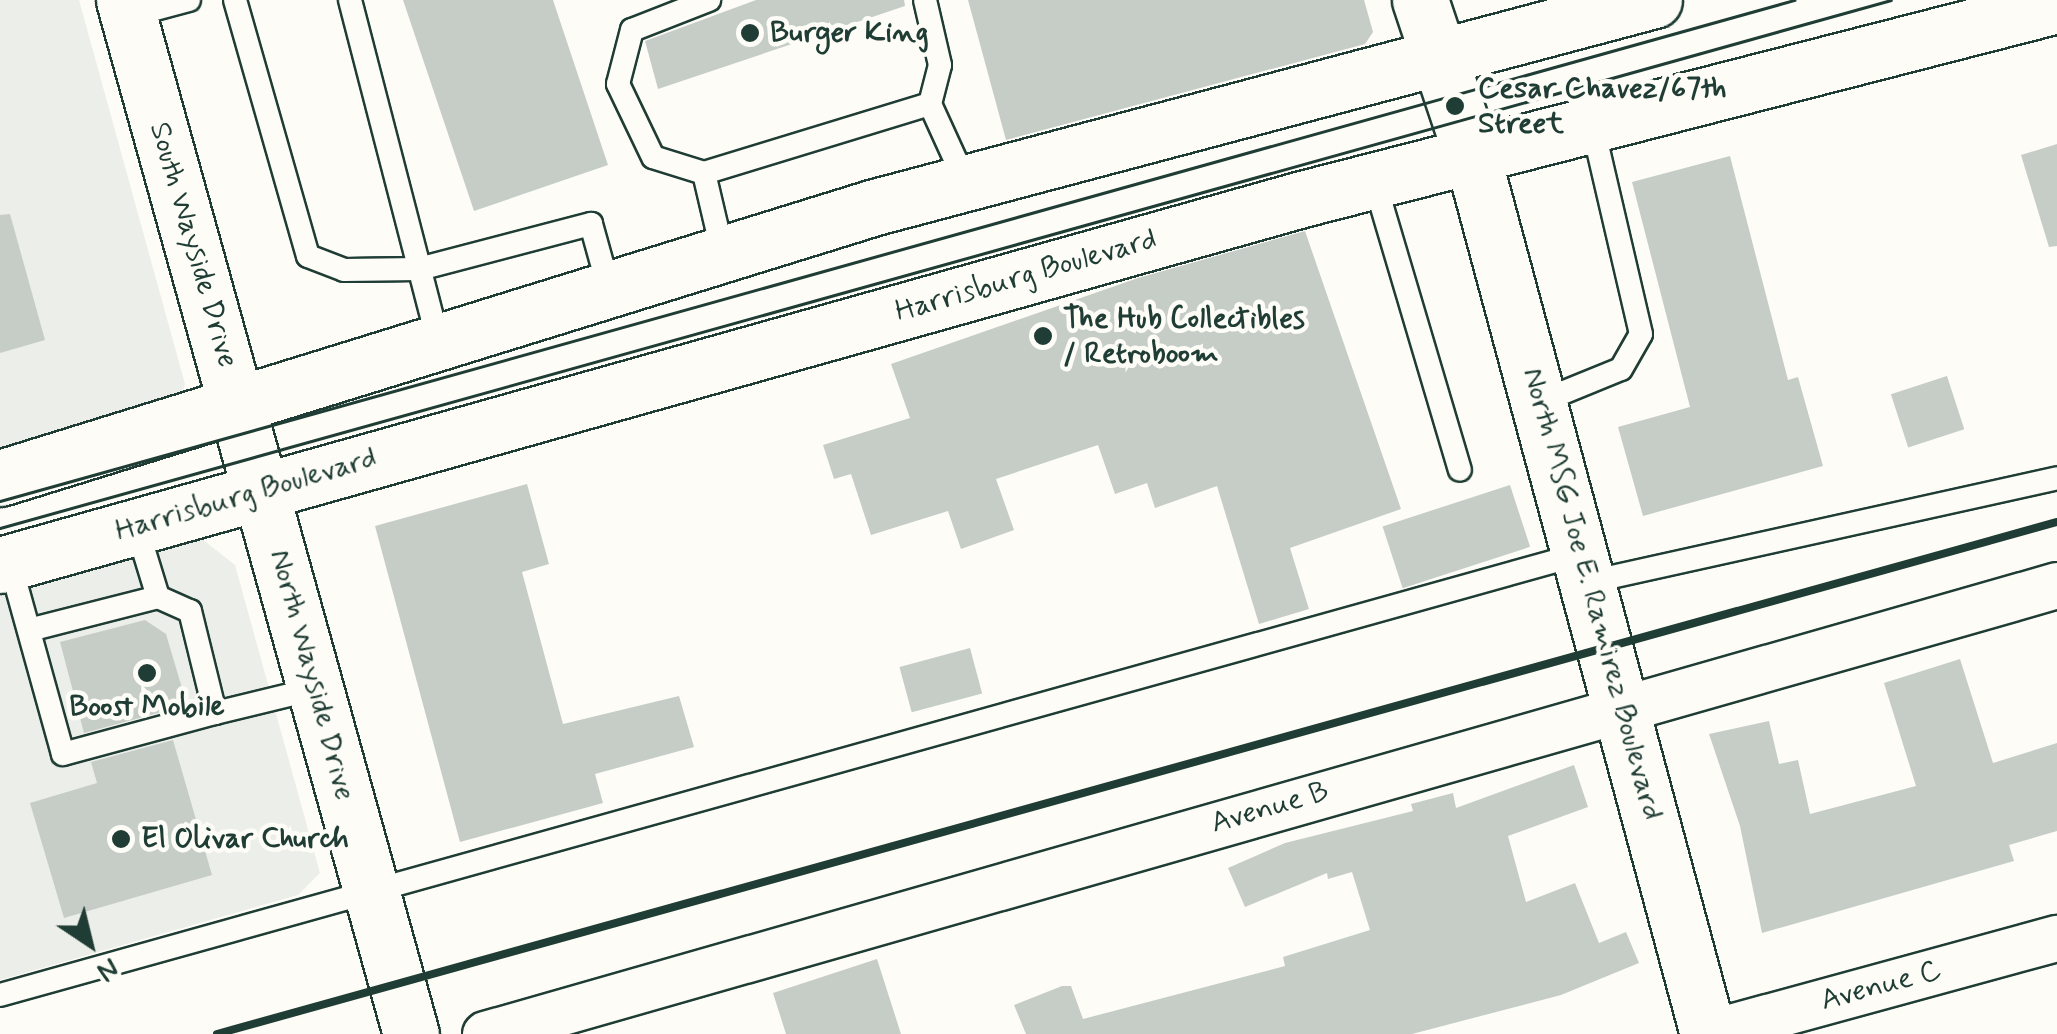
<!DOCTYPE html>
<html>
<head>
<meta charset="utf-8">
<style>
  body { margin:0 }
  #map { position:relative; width:2057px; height:1034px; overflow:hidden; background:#fdfcf7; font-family:Mynerve,sans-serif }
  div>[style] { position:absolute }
  .built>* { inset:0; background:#eceee9 }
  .building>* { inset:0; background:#c6cdc7; transform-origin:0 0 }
  .roads { filter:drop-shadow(2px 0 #1f3d34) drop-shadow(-2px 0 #1f3d34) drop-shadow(0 2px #1f3d34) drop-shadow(0 -2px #1f3d34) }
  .lane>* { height:22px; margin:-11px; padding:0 11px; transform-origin:11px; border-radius:11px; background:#fdfcf7 }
  .street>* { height:45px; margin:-22.5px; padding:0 22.5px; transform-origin:22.5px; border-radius:22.5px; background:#fdfcf7 }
  .secondary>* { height:55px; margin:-27.5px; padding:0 27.5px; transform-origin:27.5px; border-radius:27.5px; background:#fdfcf7 }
  .primary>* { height:55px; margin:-27.5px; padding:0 27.5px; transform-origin:27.5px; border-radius:27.5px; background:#fdfcf7 }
  .tram>* { height:2.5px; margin:-1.25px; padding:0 1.25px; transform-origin:1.25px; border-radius:1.25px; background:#1f3d34 }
  .rail>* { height:8px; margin:-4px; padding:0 4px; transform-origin:4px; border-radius:4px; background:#1f3d34 }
  .dots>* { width:28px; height:28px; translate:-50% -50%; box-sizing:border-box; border:5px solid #fdfcf7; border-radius:50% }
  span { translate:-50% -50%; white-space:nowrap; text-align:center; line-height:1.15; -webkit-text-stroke:9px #fdfcf7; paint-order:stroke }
  .poi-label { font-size:30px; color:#1f3d34; font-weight:700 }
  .left { translate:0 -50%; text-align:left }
  .street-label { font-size:30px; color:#1f3d34 }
  .north { position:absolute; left:40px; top:894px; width:100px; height:100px; -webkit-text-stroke:8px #fdfcf7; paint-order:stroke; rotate:145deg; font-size:28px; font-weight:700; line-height:40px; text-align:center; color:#1f3d34 }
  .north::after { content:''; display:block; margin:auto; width:35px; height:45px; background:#1f3d34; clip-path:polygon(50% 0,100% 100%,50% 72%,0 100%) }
</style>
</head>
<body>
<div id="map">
  <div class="built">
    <i style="clip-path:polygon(0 0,79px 0,185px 384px,181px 397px,0 466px)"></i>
    <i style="clip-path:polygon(193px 532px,235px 565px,320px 873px,298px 895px,0 980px,0 584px)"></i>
  </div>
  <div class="building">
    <i style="clip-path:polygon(403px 0,553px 0,608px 165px,474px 211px)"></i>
    <i style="clip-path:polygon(756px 0,904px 0,905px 6px,658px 89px,645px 41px)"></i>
    <i style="clip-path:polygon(968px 0,1364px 0,1373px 32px,1365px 44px,1006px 140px)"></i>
    <i style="clip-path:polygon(2057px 144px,2057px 246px,2049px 247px,2021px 155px)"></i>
    <i style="clip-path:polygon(1730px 156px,1788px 380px,1798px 377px,1823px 466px,1643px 516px,1618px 427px,1690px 407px,1632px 182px)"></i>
    <i style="clip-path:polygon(10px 214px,45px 340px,0 353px,0 215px)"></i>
    <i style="clip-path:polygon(1305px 231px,1401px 509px,1290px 548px,1309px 609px,1259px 624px,1217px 486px,1155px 508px,1147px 483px,1115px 494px,1098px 445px,996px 479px,1014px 530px,961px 549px,948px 511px,871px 535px,851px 474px,834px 479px,823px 445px,910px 418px,891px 364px,1138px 278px)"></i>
    <i style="left:1947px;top:376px;width:56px;height:59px;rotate:72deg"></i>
    <i style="clip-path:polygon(527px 484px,549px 564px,522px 572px,563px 724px,679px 696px,694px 747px,595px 774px,603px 803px,460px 842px,375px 526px)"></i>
    <i style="left:1510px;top:485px;width:65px;height:134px;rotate:72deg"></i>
    <i style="clip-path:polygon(145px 620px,166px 634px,187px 705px,84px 733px,60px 642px)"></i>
    <i style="left:970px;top:648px;width:47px;height:73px;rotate:75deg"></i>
    <i style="clip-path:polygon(1960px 659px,1993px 763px,2057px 743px,2057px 831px,2009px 845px,2014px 861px,1762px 933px,1740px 826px,1709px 734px,1769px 721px,1779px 764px,1798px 760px,1810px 814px,1916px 786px,1884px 683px)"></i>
    <i style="clip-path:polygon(173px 740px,212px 875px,64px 918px,30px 803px,97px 783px,91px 762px)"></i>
    <i style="clip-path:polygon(1574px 765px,1588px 807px,1508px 836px,1526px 902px,1575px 883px,1599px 943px,1626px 932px,1639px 963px,1561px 995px,1412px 1034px,1026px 1034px,1014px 1005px,1062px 986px,1071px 986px,1083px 1019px,1285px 966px,1283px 957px,1370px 930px,1352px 872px,1328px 879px,1327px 873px,1245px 907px,1228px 868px,1285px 843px,1413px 811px,1411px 804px,1453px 793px,1456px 808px)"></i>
    <i style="clip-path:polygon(877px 959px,901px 1034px,786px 1034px,773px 993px)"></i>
  </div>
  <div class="roads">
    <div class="lane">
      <i style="left:235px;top:0;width:266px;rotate:74.1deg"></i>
      <i style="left:308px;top:256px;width:39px;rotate:21deg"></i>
      <i style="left:344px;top:270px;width:75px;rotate:-0.8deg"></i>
      <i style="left:419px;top:269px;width:178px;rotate:-14.7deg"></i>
      <i style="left:591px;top:224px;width:67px;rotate:74.5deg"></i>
      <i style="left:350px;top:0;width:356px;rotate:75.5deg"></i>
      <i style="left:925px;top:0;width:67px;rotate:77deg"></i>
      <i style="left:940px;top:65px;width:40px;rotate:104.4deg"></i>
      <i style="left:129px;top:16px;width:62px;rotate:-14.9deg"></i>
      <i style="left:704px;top:173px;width:53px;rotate:-162.6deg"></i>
      <i style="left:653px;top:157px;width:81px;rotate:-115.6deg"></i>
      <i style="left:618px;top:84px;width:56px;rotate:-75.5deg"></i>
      <i style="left:632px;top:30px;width:83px;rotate:-21.3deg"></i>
      <i style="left:1374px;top:180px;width:302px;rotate:73.5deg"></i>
      <i style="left:723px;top:254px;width:83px;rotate:-103.2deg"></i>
      <i style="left:704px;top:173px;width:236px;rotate:-17deg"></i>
      <i style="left:930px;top:104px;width:87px;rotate:65.5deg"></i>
      <i style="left:1540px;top:402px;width:87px;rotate:-22.2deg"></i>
      <i style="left:1621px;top:369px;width:40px;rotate:-60.3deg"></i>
      <i style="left:1641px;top:334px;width:216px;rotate:-103.1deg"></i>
      <i style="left:136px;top:525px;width:75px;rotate:73deg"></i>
      <i style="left:158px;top:597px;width:35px;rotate:24deg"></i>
      <i style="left:190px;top:611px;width:105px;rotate:76.2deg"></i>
      <i style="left:215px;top:713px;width:102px;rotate:-13.6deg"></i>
      <i style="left:10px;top:563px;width:198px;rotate:74.5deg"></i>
      <i style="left:63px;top:754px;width:157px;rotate:-15.1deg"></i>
      <i style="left:1589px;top:582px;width:479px;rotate:-12.5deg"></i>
      <i style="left:29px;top:630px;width:133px;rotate:-14.3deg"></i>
      <i style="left:0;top:995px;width:1641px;rotate:-15.59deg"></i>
    </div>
    <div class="street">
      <i style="left:485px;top:1034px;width:1635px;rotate:-15.94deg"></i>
      <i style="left:1705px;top:1034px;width:365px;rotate:-15.3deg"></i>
    </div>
    <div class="secondary">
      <i style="left:1420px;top:0;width:163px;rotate:71.5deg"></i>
      <i style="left:1472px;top:155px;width:910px;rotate:74.97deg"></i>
      <i style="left:0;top:478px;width:916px;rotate:-17.21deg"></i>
      <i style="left:875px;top:207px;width:806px;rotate:-14.88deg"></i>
      <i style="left:0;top:565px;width:1352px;rotate:-15.7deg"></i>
      <i style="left:1302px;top:199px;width:780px;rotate:-14.41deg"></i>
    </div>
    <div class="primary">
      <i style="left:124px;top:0;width:1073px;rotate:74.49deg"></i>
    </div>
  </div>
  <div class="tram">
    <i style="left:0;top:501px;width:1863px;rotate:-15.6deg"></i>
    <i style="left:0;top:528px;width:1963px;rotate:-15.6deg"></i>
  </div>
  <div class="rail">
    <i style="left:217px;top:1034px;width:1910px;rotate:-15.55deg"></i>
  </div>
  <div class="dots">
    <i style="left:750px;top:33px;background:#1f3d34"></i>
    <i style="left:1455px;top:106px;background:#1f3d34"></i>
    <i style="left:1043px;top:336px;background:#1f3d34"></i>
    <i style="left:147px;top:673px;background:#1f3d34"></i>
    <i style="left:121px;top:839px;background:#1f3d34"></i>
  </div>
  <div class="poi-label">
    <span class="left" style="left:770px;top:33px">Burger King</span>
    <span class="left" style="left:1478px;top:106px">Cesar Chavez/67th<br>Street</span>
    <span class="left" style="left:1063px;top:336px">The Hub Collectibles<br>/ Retroboom</span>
    <span style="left:147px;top:707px">Boost Mobile</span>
    <span class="left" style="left:141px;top:839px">El Olivar Church</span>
  </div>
  <div class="street-label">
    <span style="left:193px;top:245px;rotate:74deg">South Wayside Drive</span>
    <span style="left:1026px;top:276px;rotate:-16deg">Harrisburg Boulevard</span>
    <span style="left:246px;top:495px;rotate:-16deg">Harrisburg Boulevard</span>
    <span style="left:1592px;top:594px;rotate:75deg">North MSG Joe E. Ramirez Boulevard</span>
    <span style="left:312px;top:675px;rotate:75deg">North Wayside Drive</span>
    <span style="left:1270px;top:808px;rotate:-16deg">Avenue B</span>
    <span style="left:1881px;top:986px;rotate:-15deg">Avenue C</span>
  </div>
  <div class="north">N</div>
</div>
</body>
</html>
